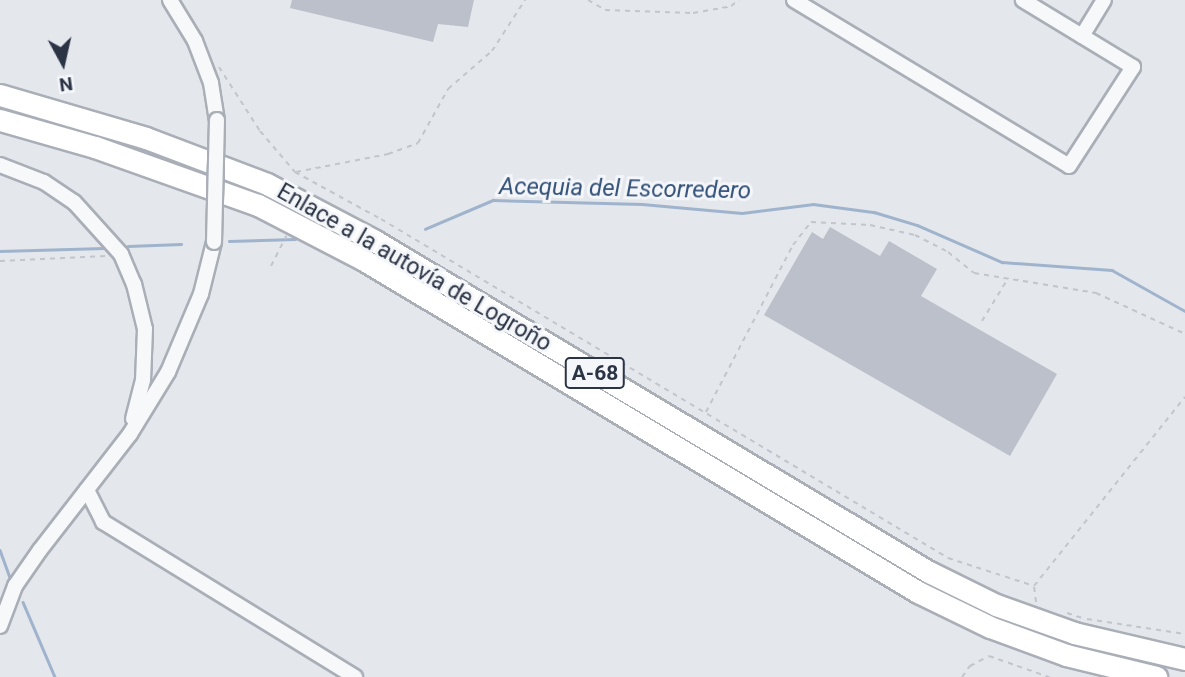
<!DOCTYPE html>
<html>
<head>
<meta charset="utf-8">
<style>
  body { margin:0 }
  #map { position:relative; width:1185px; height:677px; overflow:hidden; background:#e4e7ec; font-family:Roboto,sans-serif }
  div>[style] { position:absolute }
  .stream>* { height:2.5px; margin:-1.25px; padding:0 1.25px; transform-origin:1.25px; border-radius:1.25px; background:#9fb4cc }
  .building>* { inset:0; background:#bbc0ca }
  .path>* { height:2px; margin-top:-1px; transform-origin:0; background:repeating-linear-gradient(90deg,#c2c5cb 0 5px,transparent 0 10px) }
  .roads { filter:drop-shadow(2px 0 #a9aeb7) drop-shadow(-2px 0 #a9aeb7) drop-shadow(0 2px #a9aeb7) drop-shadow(0 -2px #a9aeb7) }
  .minor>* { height:14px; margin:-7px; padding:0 7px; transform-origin:7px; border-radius:7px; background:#f7f8fa }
  .highway>* { height:21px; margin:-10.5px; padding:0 10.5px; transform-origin:10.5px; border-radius:10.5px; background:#fff }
  .bridges { filter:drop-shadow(2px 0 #a9aeb7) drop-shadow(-2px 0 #a9aeb7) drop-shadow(0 2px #a9aeb7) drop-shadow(0 -2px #a9aeb7) }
  .minor-bridge>* { height:14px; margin:-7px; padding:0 7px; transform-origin:7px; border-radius:7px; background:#f7f8fa }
  span { translate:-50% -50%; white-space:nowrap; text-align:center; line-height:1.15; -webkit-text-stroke:6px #f4f6f9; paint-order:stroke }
  .shield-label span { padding:2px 5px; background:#f4f6f9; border:2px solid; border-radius:5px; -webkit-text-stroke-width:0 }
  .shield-label { font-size:21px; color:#2b3445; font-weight:700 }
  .street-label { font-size:23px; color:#2b3445 }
  .water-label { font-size:24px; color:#34527a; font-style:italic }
  .north { position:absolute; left:28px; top:28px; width:70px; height:70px; -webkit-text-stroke:5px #f4f6f9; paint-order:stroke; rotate:172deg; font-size:19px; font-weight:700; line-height:28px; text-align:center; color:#2b3445 }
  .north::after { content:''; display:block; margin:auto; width:24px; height:32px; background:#2b3445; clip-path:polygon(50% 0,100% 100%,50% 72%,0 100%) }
</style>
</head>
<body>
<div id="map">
  <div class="stream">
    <i style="left:425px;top:229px;width:74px;rotate:-23.1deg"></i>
    <i style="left:493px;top:200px;width:149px;rotate:1.5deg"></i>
    <i style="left:642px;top:204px;width:100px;rotate:5.1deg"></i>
    <i style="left:742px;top:213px;width:72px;rotate:-7.2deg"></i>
    <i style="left:813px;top:204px;width:62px;rotate:7.5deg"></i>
    <i style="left:874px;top:212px;width:45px;rotate:16.8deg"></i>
    <i style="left:917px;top:225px;width:93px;rotate:23.5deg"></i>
    <i style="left:1002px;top:262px;width:110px;rotate:4.2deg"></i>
    <i style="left:1112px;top:270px;width:84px;rotate:29.3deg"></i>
    <i style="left:229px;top:241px;width:66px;rotate:-1.7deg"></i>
    <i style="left:128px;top:246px;width:53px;rotate:-2.2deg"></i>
    <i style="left:0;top:251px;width:104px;rotate:-1.7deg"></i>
    <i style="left:0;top:550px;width:30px;rotate:70deg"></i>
    <i style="left:23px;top:602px;width:82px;rotate:66.9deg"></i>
  </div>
  <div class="building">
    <i style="clip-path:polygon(292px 0,474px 0,468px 27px,438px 24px,433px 42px,290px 8px)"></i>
    <i style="clip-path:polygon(830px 227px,880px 256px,889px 241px,937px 269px,921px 296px,1057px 374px,1010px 456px,764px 315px,812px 232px,823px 239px)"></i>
  </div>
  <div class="path">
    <i style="left:588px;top:0;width:20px;rotate:30deg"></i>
    <i style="left:605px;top:10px;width:88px;rotate:2deg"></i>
    <i style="left:693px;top:13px;width:39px;rotate:-10deg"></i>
    <i style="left:731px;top:6px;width:10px;rotate:-37deg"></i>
    <i style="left:219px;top:67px;width:76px;rotate:57.4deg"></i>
    <i style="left:260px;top:131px;width:54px;rotate:49.5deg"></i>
    <i style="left:295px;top:172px;width:98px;rotate:28.7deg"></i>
    <i style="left:381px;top:219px;width:661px;rotate:30.87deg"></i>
    <i style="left:948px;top:558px;width:90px;rotate:18deg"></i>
    <i style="left:296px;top:172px;width:94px;rotate:-11.1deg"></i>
    <i style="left:388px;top:154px;width:32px;rotate:-20deg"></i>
    <i style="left:418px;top:143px;width:62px;rotate:-60.9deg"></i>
    <i style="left:448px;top:89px;width:58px;rotate:-40.8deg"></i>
    <i style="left:492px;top:51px;width:61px;rotate:-57.1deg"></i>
    <i style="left:0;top:261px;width:106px;rotate:-2.7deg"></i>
    <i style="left:271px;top:266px;width:34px;rotate:-63deg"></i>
    <i style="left:982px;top:321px;width:48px;rotate:-58.6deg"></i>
    <i style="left:706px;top:412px;width:188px;rotate:-62.5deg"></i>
    <i style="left:793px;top:245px;width:29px;rotate:-52deg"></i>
    <i style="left:811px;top:222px;width:59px;rotate:2.9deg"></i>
    <i style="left:870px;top:225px;width:46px;rotate:12.5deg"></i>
    <i style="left:915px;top:235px;width:37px;rotate:27deg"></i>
    <i style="left:948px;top:252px;width:33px;rotate:39deg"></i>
    <i style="left:974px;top:273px;width:124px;rotate:9.3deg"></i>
    <i style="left:1096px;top:293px;width:98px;rotate:24.7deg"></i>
    <i style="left:1036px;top:602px;width:16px;rotate:-97deg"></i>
    <i style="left:1034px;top:586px;width:242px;rotate:-51.4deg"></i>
    <i style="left:1067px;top:613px;width:16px;rotate:18deg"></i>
    <i style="left:1087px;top:619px;width:99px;rotate:8.7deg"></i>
    <i style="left:962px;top:677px;width:14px;rotate:-54deg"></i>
    <i style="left:970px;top:666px;width:21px;rotate:-28deg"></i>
    <i style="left:989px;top:656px;width:64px;rotate:19.3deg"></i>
  </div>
  <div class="roads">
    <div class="minor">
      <i style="left:170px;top:0;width:48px;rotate:58.6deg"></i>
      <i style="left:195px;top:41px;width:45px;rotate:69.1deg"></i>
      <i style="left:211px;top:83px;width:37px;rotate:81deg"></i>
      <i style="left:794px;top:0;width:321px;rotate:31.1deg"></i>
      <i style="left:1069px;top:166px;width:118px;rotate:-57.1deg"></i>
      <i style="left:1133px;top:67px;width:129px;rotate:-148.7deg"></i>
      <i style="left:1082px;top:36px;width:42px;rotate:-58.6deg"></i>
      <i style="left:0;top:165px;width:47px;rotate:21.1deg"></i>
      <i style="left:44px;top:182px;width:36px;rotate:34deg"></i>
      <i style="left:74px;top:202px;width:70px;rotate:47.9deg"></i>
      <i style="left:121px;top:254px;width:33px;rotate:67deg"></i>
      <i style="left:134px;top:284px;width:46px;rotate:76.3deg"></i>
      <i style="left:145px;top:329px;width:51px;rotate:92.2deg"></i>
      <i style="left:143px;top:380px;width:40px;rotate:104.4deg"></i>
      <i style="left:87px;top:490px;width:36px;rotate:63deg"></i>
      <i style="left:103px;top:522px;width:296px;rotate:31.6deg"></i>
      <i style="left:0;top:626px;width:43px;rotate:-69.4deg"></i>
      <i style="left:15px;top:586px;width:44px;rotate:-55.2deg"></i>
      <i style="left:40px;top:550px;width:147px;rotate:-52.2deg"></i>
      <i style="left:130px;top:434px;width:73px;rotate:-58.5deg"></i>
      <i style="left:168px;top:372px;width:85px;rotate:-67.1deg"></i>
      <i style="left:201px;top:294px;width:54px;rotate:-76deg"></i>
    </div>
    <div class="highway">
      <i style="left:0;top:95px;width:152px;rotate:16.4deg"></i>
      <i style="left:146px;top:138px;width:129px;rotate:20.8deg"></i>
      <i style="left:267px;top:184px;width:122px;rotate:27.8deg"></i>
      <i style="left:375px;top:241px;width:645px;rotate:30.86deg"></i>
      <i style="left:929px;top:572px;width:75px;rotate:26.2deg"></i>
      <i style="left:996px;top:605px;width:83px;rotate:19.7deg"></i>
      <i style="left:1074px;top:633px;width:114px;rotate:13.2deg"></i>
      <i style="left:0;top:120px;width:99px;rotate:15.9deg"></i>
      <i style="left:95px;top:147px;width:173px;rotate:19.6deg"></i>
      <i style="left:258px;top:205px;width:119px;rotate:27.4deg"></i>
      <i style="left:364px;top:260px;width:646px;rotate:30.93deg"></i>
      <i style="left:918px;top:592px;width:80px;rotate:25.9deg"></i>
      <i style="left:990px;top:627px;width:81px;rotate:20.2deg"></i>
      <i style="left:1066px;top:655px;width:93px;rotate:13.7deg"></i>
    </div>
  </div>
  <div class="bridges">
    <div class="minor-bridge">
      <i style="left:214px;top:242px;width:122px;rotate:-88.6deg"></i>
    </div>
  </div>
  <div class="shield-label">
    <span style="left:595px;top:373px">A-68</span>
  </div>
  <div class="street-label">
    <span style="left:414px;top:268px;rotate:30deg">Enlace a la autovía de Logroño</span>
  </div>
  <div class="water-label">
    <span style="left:625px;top:189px;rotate:1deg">Acequia del Escorredero</span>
  </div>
  <div class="north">N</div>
</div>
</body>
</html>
